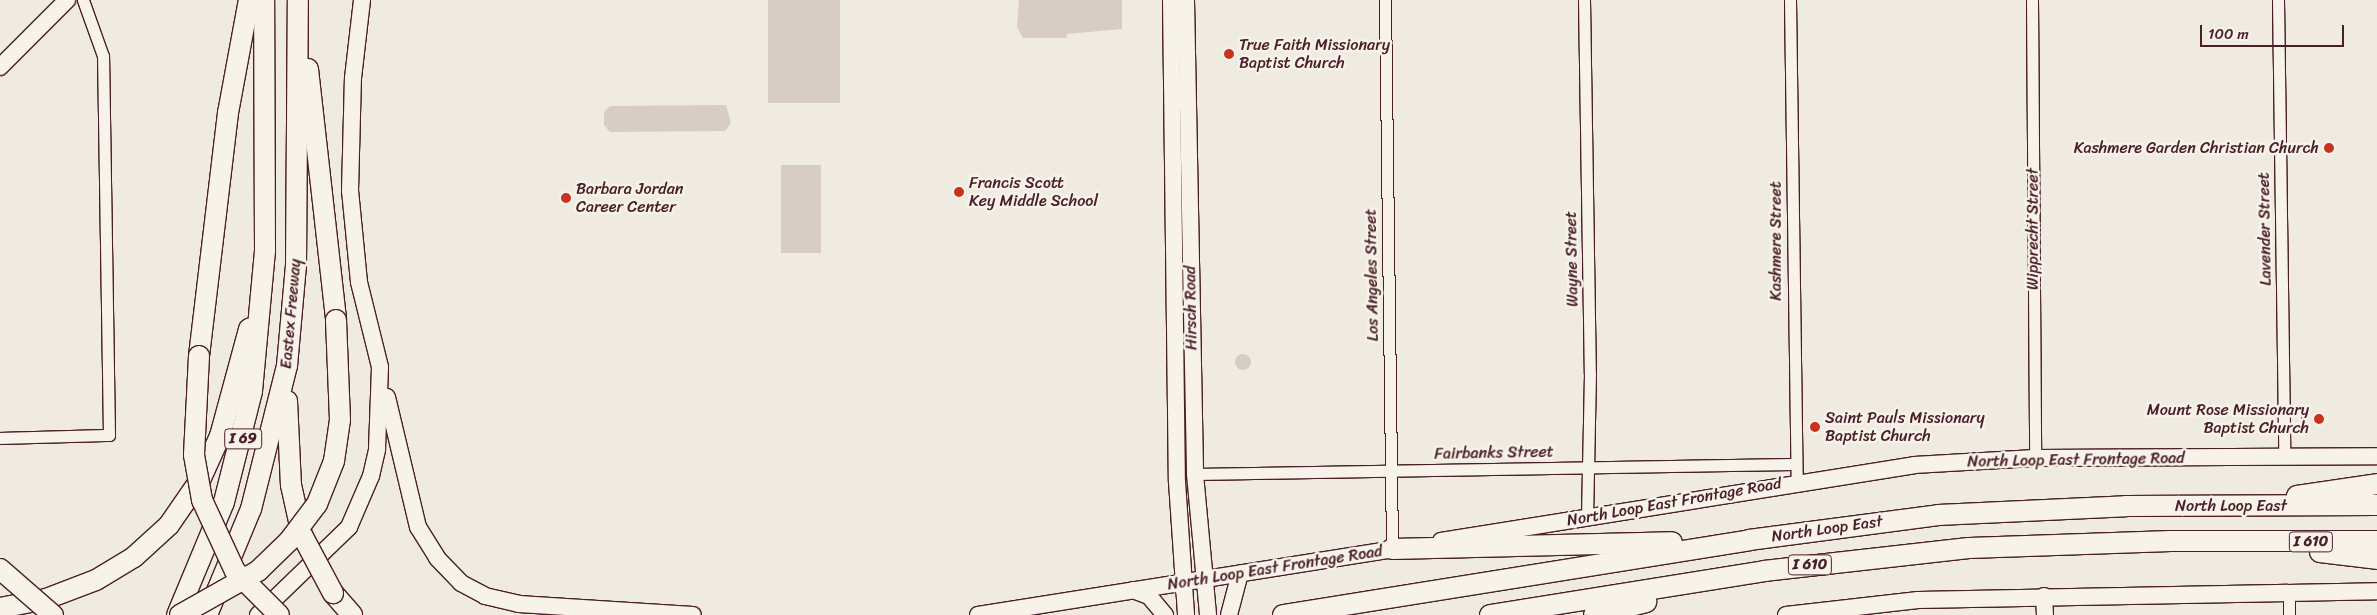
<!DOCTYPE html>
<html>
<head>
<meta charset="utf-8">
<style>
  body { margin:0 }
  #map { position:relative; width:2377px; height:615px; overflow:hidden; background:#f0ebe0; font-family:Sriracha,sans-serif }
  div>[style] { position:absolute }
  .green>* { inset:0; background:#d8cdc6; transform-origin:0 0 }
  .round { border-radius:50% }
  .roads { filter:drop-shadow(1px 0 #4a1f2b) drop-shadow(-1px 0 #4a1f2b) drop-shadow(0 1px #4a1f2b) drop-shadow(0 -1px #4a1f2b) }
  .street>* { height:11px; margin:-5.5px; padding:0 5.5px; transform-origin:5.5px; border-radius:5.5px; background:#f7f3e8 }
  .secondary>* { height:16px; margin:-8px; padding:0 8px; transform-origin:8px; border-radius:8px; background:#f7f3e8 }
  .highway>* { height:20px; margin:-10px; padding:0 10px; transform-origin:10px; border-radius:10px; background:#f7f3e8 }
  .bridges { filter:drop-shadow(1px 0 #4a1f2b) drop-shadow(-1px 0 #4a1f2b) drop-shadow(0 1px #4a1f2b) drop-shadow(0 -1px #4a1f2b) }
  .highway-bridge>* { height:20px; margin:-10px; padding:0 10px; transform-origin:10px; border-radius:10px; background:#f7f3e8 }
  .dots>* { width:14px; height:14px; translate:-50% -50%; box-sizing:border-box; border:2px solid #f7f3e8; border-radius:50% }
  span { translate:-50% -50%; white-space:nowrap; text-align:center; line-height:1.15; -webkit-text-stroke:5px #f7f3e8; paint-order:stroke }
  .shield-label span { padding:1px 4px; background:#f7f3e8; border:1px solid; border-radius:4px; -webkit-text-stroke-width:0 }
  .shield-label { font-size:15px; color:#4a1f2b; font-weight:700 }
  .poi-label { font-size:16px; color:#4a1f2b }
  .left { translate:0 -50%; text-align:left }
  .right { translate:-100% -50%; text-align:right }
  .street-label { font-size:16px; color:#4a1f2b }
  .scale { position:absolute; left:2200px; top:25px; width:144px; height:22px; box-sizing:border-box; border:2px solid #4a1f2b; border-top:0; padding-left:6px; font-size:15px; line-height:18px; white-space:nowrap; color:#4a1f2b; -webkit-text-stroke:4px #f7f3e8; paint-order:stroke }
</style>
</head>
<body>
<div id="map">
  <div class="green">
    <i style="left:768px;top:0;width:72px;height:103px"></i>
    <i style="clip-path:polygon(1019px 0,1122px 0,1122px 29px,1067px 34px,1066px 38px,1023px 38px,1017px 27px)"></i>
    <i style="clip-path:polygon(726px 105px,731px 123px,725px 131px,610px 132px,604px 125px,604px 112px,610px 106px)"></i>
    <i style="left:781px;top:165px;width:40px;height:88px"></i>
    <i class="round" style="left:1235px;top:354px;width:16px;height:16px"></i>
  </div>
  <div class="roads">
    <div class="street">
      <i style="left:1385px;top:0;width:549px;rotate:89.27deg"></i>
      <i style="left:1584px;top:0;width:374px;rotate:89.1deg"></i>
      <i style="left:1590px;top:374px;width:143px;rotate:91.2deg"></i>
      <i style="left:1790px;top:0;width:481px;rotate:89.2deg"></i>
      <i style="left:2032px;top:0;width:458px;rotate:89.6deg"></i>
      <i style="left:2278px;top:0;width:457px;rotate:89.2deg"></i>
      <i style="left:0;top:438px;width:109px;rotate:-1.6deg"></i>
      <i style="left:109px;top:435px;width:379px;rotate:-90.9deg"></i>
      <i style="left:103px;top:56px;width:59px;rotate:-109.7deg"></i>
      <i style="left:1195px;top:474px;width:598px;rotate:-0.96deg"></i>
      <i style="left:2289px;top:592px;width:23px;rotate:90deg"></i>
    </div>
    <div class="secondary">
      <i style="left:1171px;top:0;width:482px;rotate:89.3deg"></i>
      <i style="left:1177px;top:482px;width:133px;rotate:86.1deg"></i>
      <i style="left:1186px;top:0;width:474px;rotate:88.9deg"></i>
      <i style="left:1195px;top:474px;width:142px;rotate:84.7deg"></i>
      <i style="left:0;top:67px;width:95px;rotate:-45deg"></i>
      <i style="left:387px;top:397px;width:134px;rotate:76.6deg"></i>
      <i style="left:418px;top:527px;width:36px;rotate:58deg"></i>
      <i style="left:437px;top:558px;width:35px;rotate:46deg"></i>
      <i style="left:461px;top:583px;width:27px;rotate:28deg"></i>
      <i style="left:485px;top:596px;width:35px;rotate:13deg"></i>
      <i style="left:519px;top:604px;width:174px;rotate:3.6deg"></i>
      <i style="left:1441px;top:541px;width:479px;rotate:-9.1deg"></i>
      <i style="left:1914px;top:465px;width:121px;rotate:-3.3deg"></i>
      <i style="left:2035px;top:458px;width:342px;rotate:-0.3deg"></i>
      <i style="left:1133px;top:590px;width:17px;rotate:21deg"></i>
      <i style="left:1149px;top:596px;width:25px;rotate:50deg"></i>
      <i style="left:2044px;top:596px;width:19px;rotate:87deg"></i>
      <i style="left:258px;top:615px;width:127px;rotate:-44deg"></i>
      <i style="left:349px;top:527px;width:56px;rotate:-66.7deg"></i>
      <i style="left:371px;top:476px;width:28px;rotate:-77deg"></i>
      <i style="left:377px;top:449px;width:82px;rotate:-87.9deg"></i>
      <i style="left:380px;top:367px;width:88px;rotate:-103.9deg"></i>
      <i style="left:359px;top:282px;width:91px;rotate:-95.6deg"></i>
      <i style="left:350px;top:191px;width:113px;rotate:-88.5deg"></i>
      <i style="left:353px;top:78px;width:79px;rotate:-83.4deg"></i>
      <i style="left:978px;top:615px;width:432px;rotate:-9deg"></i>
      <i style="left:1229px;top:615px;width:43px;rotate:-75.3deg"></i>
      <i style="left:1786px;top:615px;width:133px;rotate:-6.5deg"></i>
      <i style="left:1918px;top:600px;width:459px;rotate:-1.1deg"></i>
    </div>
    <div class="highway">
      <i style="left:308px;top:69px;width:253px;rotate:83.6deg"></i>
      <i style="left:199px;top:356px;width:245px;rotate:-83.2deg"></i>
      <i style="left:228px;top:113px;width:115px;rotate:-79.5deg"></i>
      <i style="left:287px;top:401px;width:84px;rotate:87.3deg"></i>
      <i style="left:291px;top:485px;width:51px;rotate:77.6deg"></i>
      <i style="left:2297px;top:496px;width:81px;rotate:-8.5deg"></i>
      <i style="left:1392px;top:549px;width:280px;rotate:-1.4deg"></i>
      <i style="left:2320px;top:552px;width:57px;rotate:7deg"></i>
      <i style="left:333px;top:593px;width:29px;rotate:49deg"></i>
      <i style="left:0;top:608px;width:47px;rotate:-11.1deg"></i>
      <i style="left:46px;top:599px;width:53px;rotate:-20.8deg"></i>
      <i style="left:96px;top:580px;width:44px;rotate:-31.2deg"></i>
      <i style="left:134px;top:557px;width:47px;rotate:-42.4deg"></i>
      <i style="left:169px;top:525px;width:55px;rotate:-55.4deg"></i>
      <i style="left:200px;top:480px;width:48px;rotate:-65.6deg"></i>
      <i style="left:220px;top:436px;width:111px;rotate:-74.8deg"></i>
      <i style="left:177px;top:615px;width:122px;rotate:-67.4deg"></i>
      <i style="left:224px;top:502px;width:114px;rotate:-75.8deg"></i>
      <i style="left:252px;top:391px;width:141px;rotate:-84.7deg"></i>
      <i style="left:265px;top:251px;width:251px;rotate:-90.2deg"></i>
      <i style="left:207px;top:615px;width:115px;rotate:-67.5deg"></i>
      <i style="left:251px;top:509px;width:147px;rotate:-75.9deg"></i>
      <i style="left:287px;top:366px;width:100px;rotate:-84.9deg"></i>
      <i style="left:296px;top:266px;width:266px;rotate:-89.6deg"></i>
      <i style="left:1283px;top:615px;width:472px;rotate:-9.1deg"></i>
      <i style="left:1749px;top:540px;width:191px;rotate:-7.5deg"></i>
      <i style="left:1938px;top:515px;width:188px;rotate:-2.7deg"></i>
      <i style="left:2126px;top:506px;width:251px;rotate:-0.2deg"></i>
      <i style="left:1490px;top:615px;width:278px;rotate:-9.1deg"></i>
      <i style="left:1764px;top:571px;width:206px;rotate:-6.4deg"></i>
      <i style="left:1969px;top:548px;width:202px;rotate:-2deg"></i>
      <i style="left:2171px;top:541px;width:206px"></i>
      <i style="left:1594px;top:615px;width:54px;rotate:-14deg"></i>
    </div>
  </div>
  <div class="bridges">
    <div class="highway-bridge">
      <i style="left:199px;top:356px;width:99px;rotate:92.9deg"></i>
      <i style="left:194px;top:455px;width:46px;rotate:79.9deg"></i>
      <i style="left:202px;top:500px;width:78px;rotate:65.1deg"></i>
      <i style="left:235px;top:571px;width:62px;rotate:45deg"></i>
      <i style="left:302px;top:535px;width:66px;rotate:61.9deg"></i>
      <i style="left:0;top:569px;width:70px;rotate:41deg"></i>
      <i style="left:180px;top:615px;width:90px;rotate:-29.4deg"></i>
      <i style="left:258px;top:571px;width:43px;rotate:-44.1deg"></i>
      <i style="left:289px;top:541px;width:46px;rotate:-52.9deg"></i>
      <i style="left:317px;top:504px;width:46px;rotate:-68.4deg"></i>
      <i style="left:334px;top:461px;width:41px;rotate:-81.7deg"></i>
      <i style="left:340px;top:420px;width:100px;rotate:-92.3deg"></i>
    </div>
  </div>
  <div class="dots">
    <i style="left:1229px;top:54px;background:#c8321e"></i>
    <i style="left:2329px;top:148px;background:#c8321e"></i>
    <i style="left:959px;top:192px;background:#c8321e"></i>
    <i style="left:566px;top:198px;background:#c8321e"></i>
    <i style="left:2319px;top:419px;background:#c8321e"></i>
    <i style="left:1815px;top:427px;background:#c8321e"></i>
  </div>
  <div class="shield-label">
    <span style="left:243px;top:439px">I 69</span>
    <span style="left:2311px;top:542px">I 610</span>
    <span style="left:1810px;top:565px">I 610</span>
  </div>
  <div class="poi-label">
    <span class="left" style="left:1239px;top:54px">True Faith Missionary<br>Baptist Church</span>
    <span class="right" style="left:2319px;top:148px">Kashmere Garden Christian Church</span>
    <span class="left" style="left:969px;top:192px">Francis Scott<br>Key Middle School</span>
    <span class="left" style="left:576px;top:198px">Barbara Jordan<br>Career Center</span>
    <span class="right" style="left:2309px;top:419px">Mount Rose Missionary<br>Baptist Church</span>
    <span class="left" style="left:1825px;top:427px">Saint Pauls Missionary<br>Baptist Church</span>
  </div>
  <div class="street-label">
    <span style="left:2033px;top:229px;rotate:-90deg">Wipprecht Street</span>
    <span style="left:2265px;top:229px;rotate:-91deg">Lavender Street</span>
    <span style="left:1776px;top:241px;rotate:-90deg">Kashmere Street</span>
    <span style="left:1572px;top:259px;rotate:-91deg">Wayne Street</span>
    <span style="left:1372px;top:275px;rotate:-91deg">Los Angeles Street</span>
    <span style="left:1191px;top:308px;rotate:-91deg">Hirsch Road</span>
    <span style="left:291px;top:314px;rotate:-85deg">Eastex Freeway</span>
    <span style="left:1494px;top:453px;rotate:-1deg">Fairbanks Street</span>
    <span style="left:2076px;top:460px;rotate:-1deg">North Loop East Frontage Road</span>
    <span style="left:1674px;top:502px;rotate:-10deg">North Loop East Frontage Road</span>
    <span style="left:2231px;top:506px">North Loop East</span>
    <span style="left:1827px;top:529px;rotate:-8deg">North Loop East</span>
    <span style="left:1275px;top:568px;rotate:-9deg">North Loop East Frontage Road</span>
  </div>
  <div class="scale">100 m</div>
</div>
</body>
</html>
